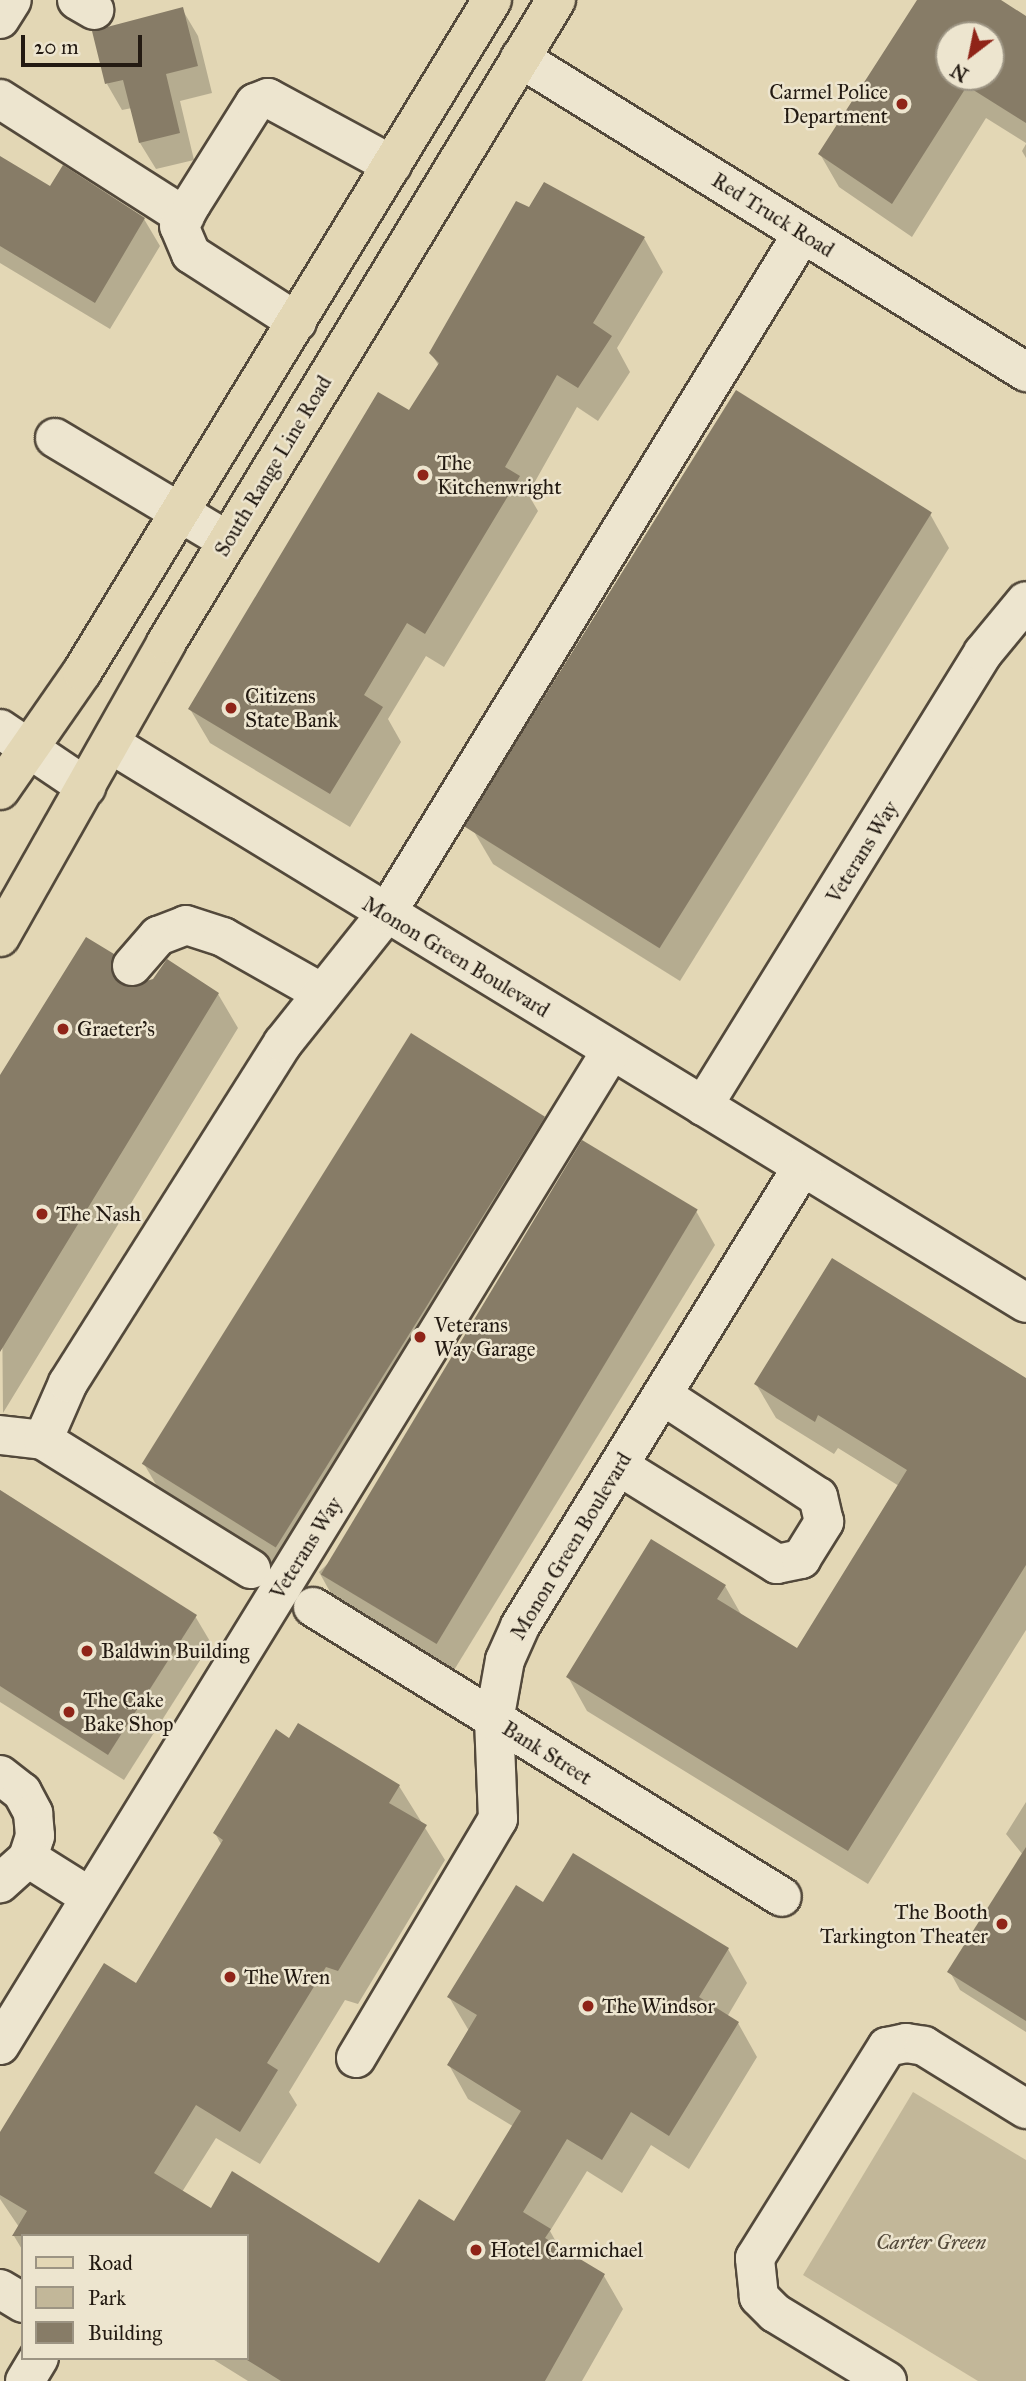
<!DOCTYPE html>
<html>
<head>
<meta charset="utf-8">
<style>
  body { margin:0 }
  #map { position:relative; width:1026px; height:2381px; overflow:hidden; background:#e3d7b5; font-family:"IM FELL Great Primer",serif }
  div>[style] { position:absolute }
  .green>* { inset:0; background:#c2b799 }
  .shadow>* { inset:0; background:#0003 }
  .building>* { inset:0; background:#877c67; transform-origin:0 0 }
  .roads { filter:drop-shadow(2px 0 #53493b) drop-shadow(-2px 0 #53493b) drop-shadow(0 2px #53493b) drop-shadow(0 -2px #53493b) }
  .minor>* { height:38px; margin:-19px; padding:0 19px; transform-origin:19px; border-radius:19px; background:#ede5cf }
  .major>* { height:38px; margin:-19px; padding:0 19px; transform-origin:19px; border-radius:19px; background:#e3d7b5 }
  .dots>* { width:19px; height:19px; translate:-50% -50%; box-sizing:border-box; border:4px solid #ede5cf; border-radius:50% }
  span { translate:-50% -50%; white-space:nowrap; text-align:center; line-height:1.15; -webkit-text-stroke:5px #ede5cf; paint-order:stroke }
  .poi-label { font-size:21px; color:#231a12 }
  .right { translate:-100% -50%; text-align:right }
  .left { translate:0 -50%; text-align:left }
  .street-label { font-size:21px; color:#231a12 }
  .park-label { font-size:21px; color:#53493a; font-style:italic }
  .legend { position:absolute; left:21px; top:2234px; width:228px; height:126px; box-sizing:border-box; background:#ede5cf; border:2px solid #9c9483; margin:0; padding:9px 12px; list-style:none; font-size:21px; color:#231a12 }
  .legend li { display:flex; align-items:center; gap:14px; height:35px }
  .legend b { width:35px; border:2px solid #9c9483 }
  .north { position:absolute; left:935px; top:21px; width:70px; height:70px; box-sizing:border-box; background:#ede5cf; border:2px solid #9c9483; border-radius:50%; rotate:212deg; font-size:19px; font-weight:700; line-height:28px; text-align:center; color:#231a12 }
  .north::after { content:''; display:block; margin:auto; width:24px; height:32px; background:#8f2418; clip-path:polygon(50% 0,100% 100%,50% 72%,0 100%) }
  .scale { position:absolute; left:21px; top:35px; width:121px; height:32px; box-sizing:border-box; border:4px solid #231a12; border-top:0; padding-left:9px; font-size:21px; line-height:24px; white-space:nowrap; color:#231a12; -webkit-text-stroke:5px #ede5cf; paint-order:stroke }
</style>
</head>
<body>
<div id="map">
  <div class="green">
    <i style="clip-path:polygon(913px 2092px,1026px 2160px,1026px 2381px,978px 2381px,803px 2275px)"></i>
  </div>
  <div class="shadow">
    <i style="clip-path:polygon(evenodd,919px 0,998px 0,1026px 18px,1026px 143px,986px 118px,912px 237px,839px 187px,820px 154px,919px 0,949px 35px,991px 35px,991px 77px,949px 77px,949px 35px)"></i>
    <i style="clip-path:polygon(182px 9px,198px 36px,212px 93px,180px 101px,194px 160px,156px 169px,140px 143px,132px 108px,122px 110px,107px 84px)"></i>
    <i style="clip-path:polygon(1026px 144px,1026px 158px,1022px 151px)"></i>
    <i style="clip-path:polygon(0 158px,51px 188px,144px 219px,160px 246px,110px 329px,0 263px)"></i>
    <i style="clip-path:polygon(644px 238px,663px 272px,617px 348px,630px 372px,598px 421px,577px 407px,528px 494px,538px 511px,444px 667px,426px 656px,388px 719px,401px 742px,350px 827px,210px 743px,190px 709px,410px 412px,439px 366px,431px 353px)"></i>
    <i style="clip-path:polygon(930px 514px,949px 548px,680px 981px,493px 864px,473px 830px)"></i>
    <i style="clip-path:polygon(113px 956px,131px 988px,218px 994px,238px 1028px,3px 1413px,0 1079px)"></i>
    <i style="clip-path:polygon(544px 1118px,563px 1152px,299px 1582px,164px 1498px,144px 1464px)"></i>
    <i style="clip-path:polygon(696px 1211px,715px 1245px,451px 1675px,338px 1606px,319px 1572px)"></i>
    <i style="clip-path:polygon(1026px 1380px,1026px 1630px,868px 1884px,587px 1711px,568px 1677px,725px 1586px,742px 1616px,798px 1651px,899px 1486px,838px 1448px,834px 1454px,776px 1418px,756px 1384px)"></i>
    <i style="clip-path:polygon(0 1490px,195px 1616px,211px 1643px,124px 1780px,0 1702px)"></i>
    <i style="clip-path:polygon(290px 1740px,399px 1786px,445px 1860px,358px 2004px,345px 2000px,289px 2092px,297px 2105px,260px 2164px,216px 2138px,182px 2192px,212px 2211px,380px 2265px,454px 2223px,514px 2127px,468px 2099px,449px 2065px,469px 2031px,449px 1997px,544px 1904px,728px 1949px,747px 1983px,727px 2017px,738px 2023px,757px 2057px,689px 2169px,651px 2145px,622px 2193px,587px 2171px,550px 2231px,560px 2249px,604px 2276px,623px 2309px,582px 2381px,248px 2381px,211px 2358px,247px 2358px,247px 2236px,23px 2236px,23px 2251px,14px 2236px,19px 2227px,0 2199px,0 2135px,137px 1985px,222px 1846px,215px 1833px)"></i>
    <i style="clip-path:polygon(1026px 1802px,1026px 2032px,960px 1990px,950px 1972px,1023px 1855px,1006px 1834px)"></i>
  </div>
  <div class="building">
    <i style="clip-path:polygon(evenodd,917px 0,1001px 0,1026px 16px,1026px 123px,967px 86px,892px 204px,818px 154px,917px 0,949px 35px,991px 35px,991px 77px,949px 77px,949px 35px)"></i>
    <i style="clip-path:polygon(183px 7px,198px 66px,166px 74px,180px 133px,139px 143px,123px 80px,105px 84px,92px 31px)"></i>
    <i style="clip-path:polygon(0 156px,50px 186px,63px 165px,145px 218px,95px 303px,0 246px)"></i>
    <i style="clip-path:polygon(544px 182px,645px 237px,593px 323px,612px 336px,578px 388px,557px 375px,505px 467px,520px 476px,425px 634px,407px 623px,364px 695px,383px 707px,330px 794px,188px 709px,378px 392px,409px 410px,439px 363px,429px 353px,516px 201px,529px 207px)"></i>
    <i style="left:736px;top:390px;width:231px;height:514px;rotate:32deg"></i>
    <i style="clip-path:polygon(86px 937px,114px 954px,112px 974px,127px 987px,153px 979px,167px 959px,219px 993px,0 1352px,0 1075px)"></i>
    <i style="left:411px;top:1033px;width:158px;height:508px;rotate:32deg"></i>
    <i style="left:582px;top:1140px;width:135px;height:507px;rotate:31deg"></i>
    <i style="clip-path:polygon(832px 1258px,1026px 1378px,1026px 1565px,848px 1851px,566px 1677px,651px 1539px,726px 1585px,717px 1599px,797px 1648px,907px 1470px,818px 1415px,815px 1422px,754px 1384px)"></i>
    <i style="clip-path:polygon(0 1490px,197px 1615px,108px 1755px,0 1686px)"></i>
    <i style="clip-path:polygon(298px 1723px,400px 1785px,389px 1803px,427px 1825px,338px 1971px,326px 1967px,267px 2063px,278px 2070px,240px 2132px,196px 2105px,154px 2173px,211px 2208px,232px 2171px,379px 2263px,419px 2199px,454px 2221px,521px 2111px,447px 2065px,477px 2015px,447px 1997px,516px 1885px,543px 1902px,573px 1853px,729px 1948px,699px 1997px,739px 2022px,669px 2136px,631px 2112px,602px 2160px,567px 2139px,523px 2212px,551px 2229px,545px 2238px,605px 2274px,545px 2381px,281px 2381px,247px 2360px,247px 2236px,12px 2236px,27px 2211px,0 2195px,0 2132px,104px 1963px,136px 1983px,223px 1840px,213px 1833px,276px 1729px,289px 1738px)"></i>
    <i style="clip-path:polygon(1026px 1847px,1026px 2021px,947px 1972px)"></i>
  </div>
  <div class="roads">
    <div class="minor">
      <i style="left:77px;top:0;width:20px;rotate:30deg"></i>
      <i style="left:0;top:19px;width:22px;rotate:-58deg"></i>
      <i style="left:520px;top:58px;width:596px;rotate:31.82deg"></i>
      <i style="left:0;top:99px;width:219px;rotate:32.5deg"></i>
      <i style="left:297px;top:322px;width:126px;rotate:-147.3deg"></i>
      <i style="left:191px;top:254px;width:30px;rotate:-113deg"></i>
      <i style="left:179px;top:226px;width:26px;rotate:-61deg"></i>
      <i style="left:192px;top:203px;width:118px;rotate:-57.8deg"></i>
      <i style="left:255px;top:103px;width:14px;rotate:-21deg"></i>
      <i style="left:268px;top:98px;width:141px;rotate:28.4deg"></i>
      <i style="left:55px;top:438px;width:201px;rotate:30.8deg"></i>
      <i style="left:0;top:729px;width:104px;rotate:34deg"></i>
      <i style="left:111px;top:744px;width:1072px;rotate:31.42deg"></i>
      <i style="left:132px;top:966px;width:40px;rotate:-49deg"></i>
      <i style="left:158px;top:936px;width:30px;rotate:-21deg"></i>
      <i style="left:186px;top:925px;width:39px;rotate:18deg"></i>
      <i style="left:223px;top:937px;width:114px;rotate:29.5deg"></i>
      <i style="left:703px;top:1106px;width:533px;rotate:-58.28deg"></i>
      <i style="left:983px;top:653px;width:67px;rotate:-50.4deg"></i>
      <i style="left:0;top:1435px;width:43px;rotate:6.6deg"></i>
      <i style="left:43px;top:1440px;width:245px;rotate:31.8deg"></i>
      <i style="left:43px;top:1440px;width:62px;rotate:-66.3deg"></i>
      <i style="left:68px;top:1383px;width:402px;rotate:-57.7deg"></i>
      <i style="left:283px;top:1043px;width:165px;rotate:-51.4deg"></i>
      <i style="left:386px;top:914px;width:797px;rotate:-58.54deg"></i>
      <i style="left:619px;top:1466px;width:186px;rotate:31.8deg"></i>
      <i style="left:777px;top:1564px;width:25px;rotate:-12deg"></i>
      <i style="left:801px;top:1559px;width:44px;rotate:-58.1deg"></i>
      <i style="left:824px;top:1522px;width:26px;rotate:-103deg"></i>
      <i style="left:818px;top:1497px;width:186px;rotate:-146.8deg"></i>
      <i style="left:313px;top:1607px;width:551px;rotate:31.73deg"></i>
      <i style="left:0;top:1775px;width:28px;rotate:38deg"></i>
      <i style="left:22px;top:1792px;width:24px;rotate:62deg"></i>
      <i style="left:33px;top:1813px;width:23px;rotate:85deg"></i>
      <i style="left:35px;top:1836px;width:23px;rotate:108deg"></i>
      <i style="left:28px;top:1858px;width:38px;rotate:138deg"></i>
      <i style="left:28px;top:1858px;width:73px;rotate:32.2deg"></i>
      <i style="left:0;top:2045px;width:1167px;rotate:-58.42deg"></i>
      <i style="left:356px;top:2058px;width:278px;rotate:-59.3deg"></i>
      <i style="left:498px;top:1819px;width:98px;rotate:-92.3deg"></i>
      <i style="left:494px;top:1721px;width:62px;rotate:-79.8deg"></i>
      <i style="left:505px;top:1660px;width:37px;rotate:-66deg"></i>
      <i style="left:520px;top:1626px;width:539px;rotate:-58.43deg"></i>
      <i style="left:0;top:2289px;width:27px;rotate:31deg"></i>
      <i style="left:25px;top:2381px;width:27px;rotate:-59deg"></i>
      <i style="left:887px;top:2381px;width:131px;rotate:-148.7deg"></i>
      <i style="left:775px;top:2313px;width:23px;rotate:-135deg"></i>
      <i style="left:759px;top:2297px;width:39px;rotate:-96deg"></i>
      <i style="left:755px;top:2258px;width:249px;rotate:-58deg"></i>
      <i style="left:887px;top:2047px;width:19px;rotate:-12deg"></i>
      <i style="left:906px;top:2043px;width:18px;rotate:9deg"></i>
      <i style="left:924px;top:2046px;width:120px;rotate:31.7deg"></i>
    </div>
    <div class="major">
      <i style="left:0;top:790px;width:144px;rotate:-55.2deg"></i>
      <i style="left:82px;top:672px;width:787px;rotate:-58.61deg"></i>
      <i style="left:0;top:937px;width:338px;rotate:-60.5deg"></i>
      <i style="left:166px;top:643px;width:752px;rotate:-58.76deg"></i>
    </div>
  </div>
  <div class="dots">
    <i style="left:902px;top:104px;background:#8f2418"></i>
    <i style="left:423px;top:475px;background:#8f2418"></i>
    <i style="left:231px;top:708px;background:#8f2418"></i>
    <i style="left:63px;top:1029px;background:#8f2418"></i>
    <i style="left:42px;top:1214px;background:#8f2418"></i>
    <i style="left:420px;top:1337px;background:#8f2418"></i>
    <i style="left:87px;top:1651px;background:#8f2418"></i>
    <i style="left:69px;top:1712px;background:#8f2418"></i>
    <i style="left:1002px;top:1924px;background:#8f2418"></i>
    <i style="left:230px;top:1977px;background:#8f2418"></i>
    <i style="left:588px;top:2006px;background:#8f2418"></i>
    <i style="left:476px;top:2250px;background:#8f2418"></i>
  </div>
  <div class="poi-label">
    <span class="right" style="left:888px;top:104px">Carmel Police<br>Department</span>
    <span class="left" style="left:437px;top:475px">The<br>Kitchenwright</span>
    <span class="left" style="left:245px;top:708px">Citizens<br>State Bank</span>
    <span class="left" style="left:77px;top:1029px">Graeter's</span>
    <span class="left" style="left:56px;top:1214px">The Nash</span>
    <span class="left" style="left:434px;top:1337px">Veterans<br>Way Garage</span>
    <span class="left" style="left:101px;top:1651px">Baldwin Building</span>
    <span class="left" style="left:83px;top:1712px">The Cake<br>Bake Shop</span>
    <span class="right" style="left:988px;top:1924px">The Booth<br>Tarkington Theater</span>
    <span class="left" style="left:244px;top:1977px">The Wren</span>
    <span class="left" style="left:602px;top:2006px">The Windsor</span>
    <span class="left" style="left:490px;top:2250px">Hotel Carmichael</span>
  </div>
  <div class="street-label">
    <span style="left:773px;top:215px;rotate:32deg">Red Truck Road</span>
    <span style="left:273px;top:466px;rotate:-59deg">South Range Line Road</span>
    <span style="left:862px;top:852px;rotate:-58deg">Veterans Way</span>
    <span style="left:456px;top:957px;rotate:31deg">Monon Green Boulevard</span>
    <span style="left:571px;top:1546px;rotate:-59deg">Monon Green Boulevard</span>
    <span style="left:306px;top:1548px;rotate:-58deg">Veterans Way</span>
    <span style="left:547px;top:1753px;rotate:32deg">Bank Street</span>
  </div>
  <div class="park-label">
    <span style="left:931px;top:2242px">Carter Green</span>
  </div>
  <ul class="legend">
  <li><b style="height:9px;background:#e3d7b5"></b>Road</li>
  <li><b style="height:19px;background:#c2b799"></b>Park</li>
  <li><b style="height:19px;background:#877c67"></b>Building</li>
  </ul>
  <div class="north">N</div>
  <div class="scale">20 m</div>
</div>
</body>
</html>
